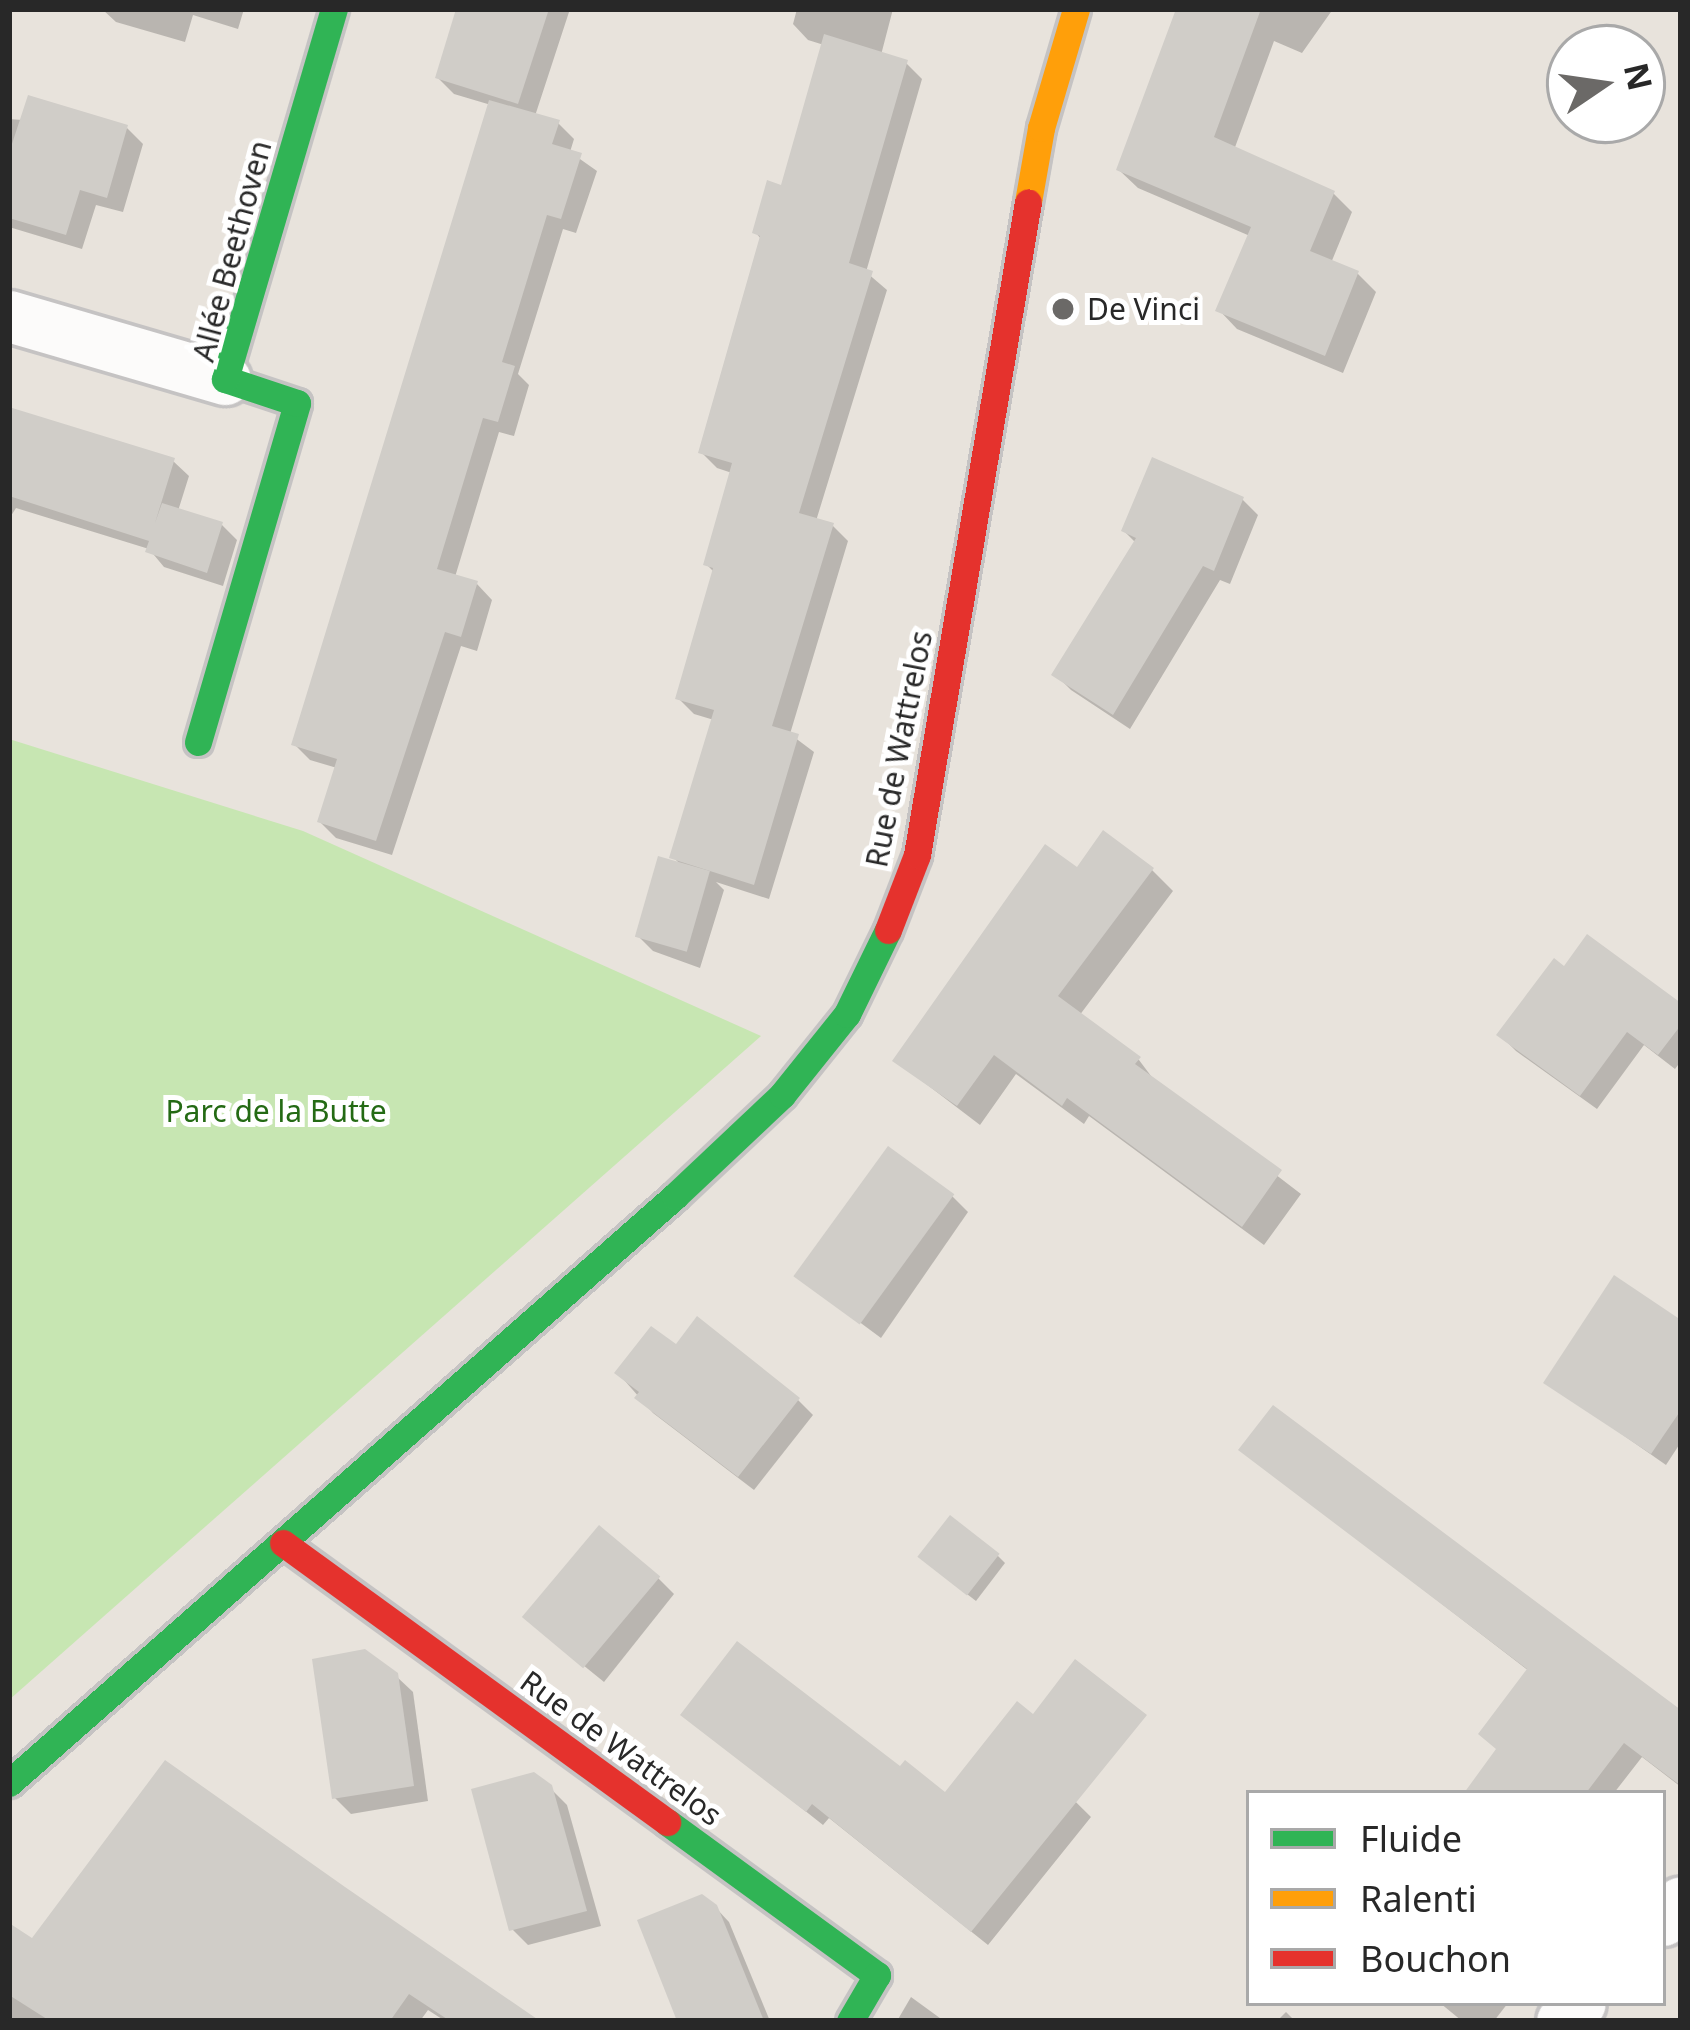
<!DOCTYPE html>
<html>
<head>
<meta charset="utf-8">
<style>
  body { margin:0 }
  #map { position:relative; width:1690px; height:2030px; overflow:hidden; background:#e8e3dc; font-family:"Noto Sans",sans-serif }
  div>[style] { position:absolute }
  .green>* { inset:0; background:#c7e6b2 }
  .shadow>* { inset:0; background:#0003 }
  .building>* { inset:0; background:#d0cdc8; transform-origin:0 0 }
  .roads { filter:drop-shadow(3px 0 #c5c3c3) drop-shadow(-3px 0 #c5c3c3) drop-shadow(0 3px #c5c3c3) drop-shadow(0 -3px #c5c3c3) }
  .street>* { height:51px; margin:-25.5px; padding:0 25.5px; transform-origin:25.5px; border-radius:25.5px; background:#fcfbfa }
  .fast>* { height:27px; margin:-13.5px; padding:0 13.5px; transform-origin:13.5px; border-radius:13.5px; background:#30b455 }
  .slow>* { height:27px; margin:-13.5px; padding:0 13.5px; transform-origin:13.5px; border-radius:13.5px; background:#ff9f0a }
  .jam>* { height:27px; margin:-13.5px; padding:0 13.5px; transform-origin:13.5px; border-radius:13.5px; background:#e5322d }
  .dots>* { width:33px; height:33px; translate:-50% -50%; box-sizing:border-box; border:6px solid #fff; border-radius:50% }
  span { translate:-50% -50%; white-space:nowrap; text-align:center; line-height:1.15; -webkit-text-stroke:10px #fff; paint-order:stroke }
  .street-label { font-size:30px; color:#282828 }
  .poi-label { font-size:30px; color:#282828 }
  .left { translate:0 -50%; text-align:left }
  .park-label { font-size:30px; color:#246a14 }
  .frame { position:absolute; inset:0; border:12px solid #282828; pointer-events:none }
  .legend { position:absolute; left:1246px; top:1790px; width:420px; height:216px; box-sizing:border-box; background:#fff; border:3px solid #a9a9a9; margin:0; padding:15px 21px; list-style:none; font-size:36px; color:#282828 }
  .legend li { display:flex; align-items:center; gap:24px; height:60px }
  .legend b { width:60px; border:3px solid #a9a9a9 }
  .north { position:absolute; left:1546px; top:24px; width:120px; height:120px; box-sizing:border-box; background:#fff; border:3px solid #a9a9a9; border-radius:50%; rotate:77deg; font-size:33px; font-weight:700; line-height:48px; text-align:center; color:#282828 }
  .north::after { content:''; display:block; margin:auto; width:42px; height:54px; background:#6b6967; clip-path:polygon(50% 0,100% 100%,50% 72%,0 100%) }
</style>
</head>
<body>
<div id="map">
  <div class="green">
    <i style="clip-path:polygon(9px 739px,303px 831px,761px 1036px,9px 1700px)"></i>
  </div>
  <div class="shadow">
    <i style="clip-path:polygon(102px 9px,244px 9px,238px 29px,193px 15px,185px 42px,116px 22px)"></i>
    <i style="clip-path:polygon(459px 9px,570px 9px,535px 116px,558px 123px,574px 139px,570px 152px,597px 171px,576px 233px,563px 229px,518px 374px,529px 385px,514px 436px,499px 432px,455px 577px,477px 584px,492px 600px,477px 651px,461px 646px,392px 855px,336px 838px,320px 822px,337px 768px,310px 760px,294px 744px,491px 105px,454px 94px,438px 78px)"></i>
    <i style="clip-path:polygon(797px 9px,893px 9px,881px 55px,906px 63px,922px 79px,866px 272px,887px 290px,816px 521px,832px 525px,848px 541px,790px 734px,814px 752px,769px 899px,716px 882px,724px 890px,700px 968px,653px 951px,637px 935px,682px 866px,673px 857px,714px 720px,694px 714px,678px 698px,714px 572px,706px 564px,732px 473px,717px 468px,701px 452px,762px 240px,755px 232px,783px 188px,824px 45px,808px 40px,793px 24px)"></i>
    <i style="clip-path:polygon(1179px 9px,1333px 9px,1302px 53px,1274px 41px,1234px 150px,1333px 193px,1352px 212px,1331px 263px,1357px 273px,1376px 292px,1343px 373px,1237px 329px,1219px 310px,1250px 236px,1138px 188px,1119px 170px)"></i>
    <i style="clip-path:polygon(9px 119px,127px 128px,143px 144px,123px 212px,96px 205px,82px 249px,9px 227px)"></i>
    <i style="clip-path:polygon(9px 409px,173px 461px,189px 476px,178px 511px,222px 525px,237px 540px,223px 586px,164px 567px,149px 549px,16px 508px,9px 519px)"></i>
    <i style="clip-path:polygon(1242px 499px,1258px 515px,1230px 584px,1220px 580px,1130px 729px,1071px 690px,1055px 674px,1136px 543px,1124px 531px)"></i>
    <i style="clip-path:polygon(1152px 870px,1173px 891px,1079px 1016px,1139px 1060px,1157px 1084px,1301px 1194px,1264px 1245px,1089px 1116px,1084px 1124px,1016px 1074px,980px 1125px,896px 1061px,1078px 871px)"></i>
    <i style="clip-path:polygon(1564px 970px,1681px 1007px,1681px 1061px,1675px 1069px,1644px 1045px,1597px 1109px,1516px 1051px,1500px 1035px)"></i>
    <i style="clip-path:polygon(952px 1196px,968px 1212px,881px 1338px,800px 1278px)"></i>
    <i style="clip-path:polygon(1681px 1322px,1681px 1442px,1666px 1465px,1547px 1382px)"></i>
    <i style="clip-path:polygon(677px 1348px,798px 1400px,813px 1415px,754px 1490px,653px 1413px,618px 1373px)"></i>
    <i style="clip-path:polygon(1242px 1450px,1681px 1714px,1681px 1787px,1642px 1757px,1614px 1793px,1468px 1793px,1499px 1751px,1529px 1671px)"></i>
    <i style="clip-path:polygon(998px 1556px,1005px 1563px,976px 1601px,928px 1564px)"></i>
    <i style="clip-path:polygon(658px 1578px,674px 1594px,604px 1682px,546px 1635px)"></i>
    <i style="clip-path:polygon(396px 1676px,413px 1692px,428px 1801px,351px 1814px,335px 1798px)"></i>
    <i style="clip-path:polygon(684px 1715px,900px 1770px,945px 1796px,1000px 1727px,1091px 1817px,988px 1945px,829px 1818px,823px 1825px)"></i>
    <i style="clip-path:polygon(166px 1764px,482px 2021px,445px 2021px,428px 2010px,420px 2021px,9px 2021px,9px 1927px,33px 1942px)"></i>
    <i style="clip-path:polygon(550px 1788px,567px 1805px,601px 1926px,528px 1945px,512px 1929px)"></i>
    <i style="clip-path:polygon(715px 1907px,729px 1922px,770px 2021px,683px 2021px)"></i>
    <i style="clip-path:polygon(911px 1997px,944px 2021px,897px 2021px)"></i>
    <i style="clip-path:polygon(1440px 2003px,1508px 2003px,1494px 2021px,1462px 2021px)"></i>
    <i style="clip-path:polygon(1286px 2012px,1295px 2021px,1277px 2021px)"></i>
  </div>
  <div class="building">
    <i style="clip-path:polygon(456px 9px,549px 9px,518px 104px,435px 78px)"></i>
    <i style="clip-path:polygon(1176px 9px,1261px 9px,1214px 137px,1335px 191px,1310px 251px,1359px 271px,1325px 356px,1215px 311px,1251px 227px,1116px 170px)"></i>
    <i style="clip-path:polygon(824px 34px,908px 60px,849px 263px,873px 271px,799px 513px,834px 523px,772px 726px,799px 734px,754px 885px,669px 858px,714px 710px,675px 699px,713px 568px,703px 565px,732px 463px,698px 453px,760px 236px,752px 233px,767px 180px,781px 185px)"></i>
    <i style="clip-path:polygon(28px 95px,128px 125px,107px 198px,80px 190px,66px 235px,9px 218px,9px 153px)"></i>
    <i style="clip-path:polygon(489px 100px,560px 120px,552px 144px,582px 153px,561px 219px,547px 215px,502px 362px,515px 366px,498px 422px,483px 418px,437px 569px,478px 581px,461px 637px,445px 632px,376px 841px,317px 822px,337px 759px,291px 745px)"></i>
    <i style="clip-path:polygon(9px 407px,175px 458px,155px 523px,162px 503px,223px 522px,207px 573px,145px 552px,149px 541px,9px 496px)"></i>
    <i style="clip-path:polygon(1152px 457px,1244px 497px,1214px 571px,1203px 566px,1113px 715px,1051px 675px,1136px 538px,1121px 531px)"></i>
    <i style="clip-path:polygon(1103px 830px,1154px 868px,1058px 996px,1141px 1057px,1135px 1064px,1282px 1170px,1242px 1227px,1067px 1098px,1062px 1106px,994px 1055px,957px 1106px,892px 1061px,1045px 844px,1077px 867px)"></i>
    <i style="left:658px;top:856px;width:54px;height:84px;rotate:16deg"></i>
    <i style="clip-path:polygon(1587px 934px,1681px 1003px,1681px 1025px,1658px 1055px,1627px 1032px,1580px 1096px,1496px 1035px,1554px 958px,1564px 966px)"></i>
    <i style="left:888px;top:1146px;width:82px;height:161px;rotate:36deg"></i>
    <i style="clip-path:polygon(1614px 1275px,1681px 1320px,1681px 1410px,1651px 1454px,1543px 1383px)"></i>
    <i style="clip-path:polygon(697px 1316px,800px 1398px,738px 1477px,634px 1398px,639px 1392px,614px 1373px,651px 1326px,676px 1344px)"></i>
    <i style="clip-path:polygon(1273px 1405px,1681px 1710px,1681px 1786px,1624px 1743px,1586px 1793px,1464px 1793px,1496px 1749px,1478px 1734px,1527px 1669px,1238px 1450px)"></i>
    <i style="left:950px;top:1515px;width:63px;height:53px;rotate:38deg"></i>
    <i style="left:599px;top:1525px;width:80px;height:120px;rotate:40deg"></i>
    <i style="clip-path:polygon(737px 1641px,900px 1766px,905px 1760px,945px 1792px,1017px 1701px,1033px 1714px,1075px 1659px,1147px 1715px,971px 1932px,812px 1804px,806px 1812px,680px 1715px)"></i>
    <i style="clip-path:polygon(365px 1649px,398px 1673px,414px 1786px,332px 1799px,312px 1659px)"></i>
    <i style="clip-path:polygon(165px 1760px,345px 1887px,540px 2021px,450px 2021px,409px 1994px,390px 2021px,50px 2021px,9px 1995px,9px 1923px,32px 1938px)"></i>
    <i style="clip-path:polygon(534px 1772px,552px 1785px,587px 1911px,509px 1931px,471px 1789px)"></i>
    <i style="clip-path:polygon(702px 1894px,717px 1905px,764px 2021px,677px 2021px,637px 1920px)"></i>
  </div>
  <div class="roads">
    <div class="street">
      <i style="left:9px;top:316px;width:225px;rotate:16.3deg"></i>
      <i style="left:1663px;top:1920px;width:25px;rotate:-45deg"></i>
      <i style="left:1562px;top:2021px;width:25px;rotate:-45deg"></i>
    </div>
    <div class="fast">
      <i style="left:198px;top:742px;width:353px;rotate:-73.7deg"></i>
      <i style="left:297px;top:403px;width:76px;rotate:-161.6deg"></i>
      <i style="left:225px;top:379px;width:386px;rotate:-73.6deg"></i>
      <i style="left:9px;top:1783px;width:888px;rotate:-41.39deg"></i>
      <i style="left:675px;top:1196px;width:147px;rotate:-43.3deg"></i>
      <i style="left:782px;top:1095px;width:104px;rotate:-51.3deg"></i>
      <i style="left:847px;top:1014px;width:93px;rotate:-64deg"></i>
      <i style="left:667px;top:1822px;width:260px;rotate:36.1deg"></i>
      <i style="left:877px;top:1975px;width:53px;rotate:120.4deg"></i>
    </div>
    <div class="slow">
      <i style="left:1028px;top:202px;width:75px;rotate:-80deg"></i>
      <i style="left:1041px;top:128px;width:124px;rotate:-73.6deg"></i>
    </div>
    <div class="jam">
      <i style="left:888px;top:930px;width:80px;rotate:-68.9deg"></i>
      <i style="left:917px;top:855px;width:662px;rotate:-80.35deg"></i>
      <i style="left:283px;top:1543px;width:475px;rotate:36deg"></i>
    </div>
  </div>
  <div class="dots">
    <i style="left:1063px;top:309px;background:#6b6967"></i>
  </div>
  <div class="street-label">
    <span style="left:232px;top:251px;rotate:-75deg">Allée Beethoven</span>
    <span style="left:899px;top:749px;rotate:-79deg">Rue de Wattrelos</span>
    <span style="left:621px;top:1748px;rotate:36deg">Rue de Wattrelos</span>
  </div>
  <div class="poi-label">
    <span class="left" style="left:1087px;top:309px">De Vinci</span>
  </div>
  <div class="park-label">
    <span style="left:276px;top:1111px">Parc de la Butte</span>
  </div>
  <div class="frame"></div>
  <ul class="legend">
  <li><b style="height:15px;background:#30b455"></b>Fluide</li>
  <li><b style="height:15px;background:#ff9f0a"></b>Ralenti</li>
  <li><b style="height:15px;background:#e5322d"></b>Bouchon</li>
  </ul>
  <div class="north">N</div>
</div>
</body>
</html>
